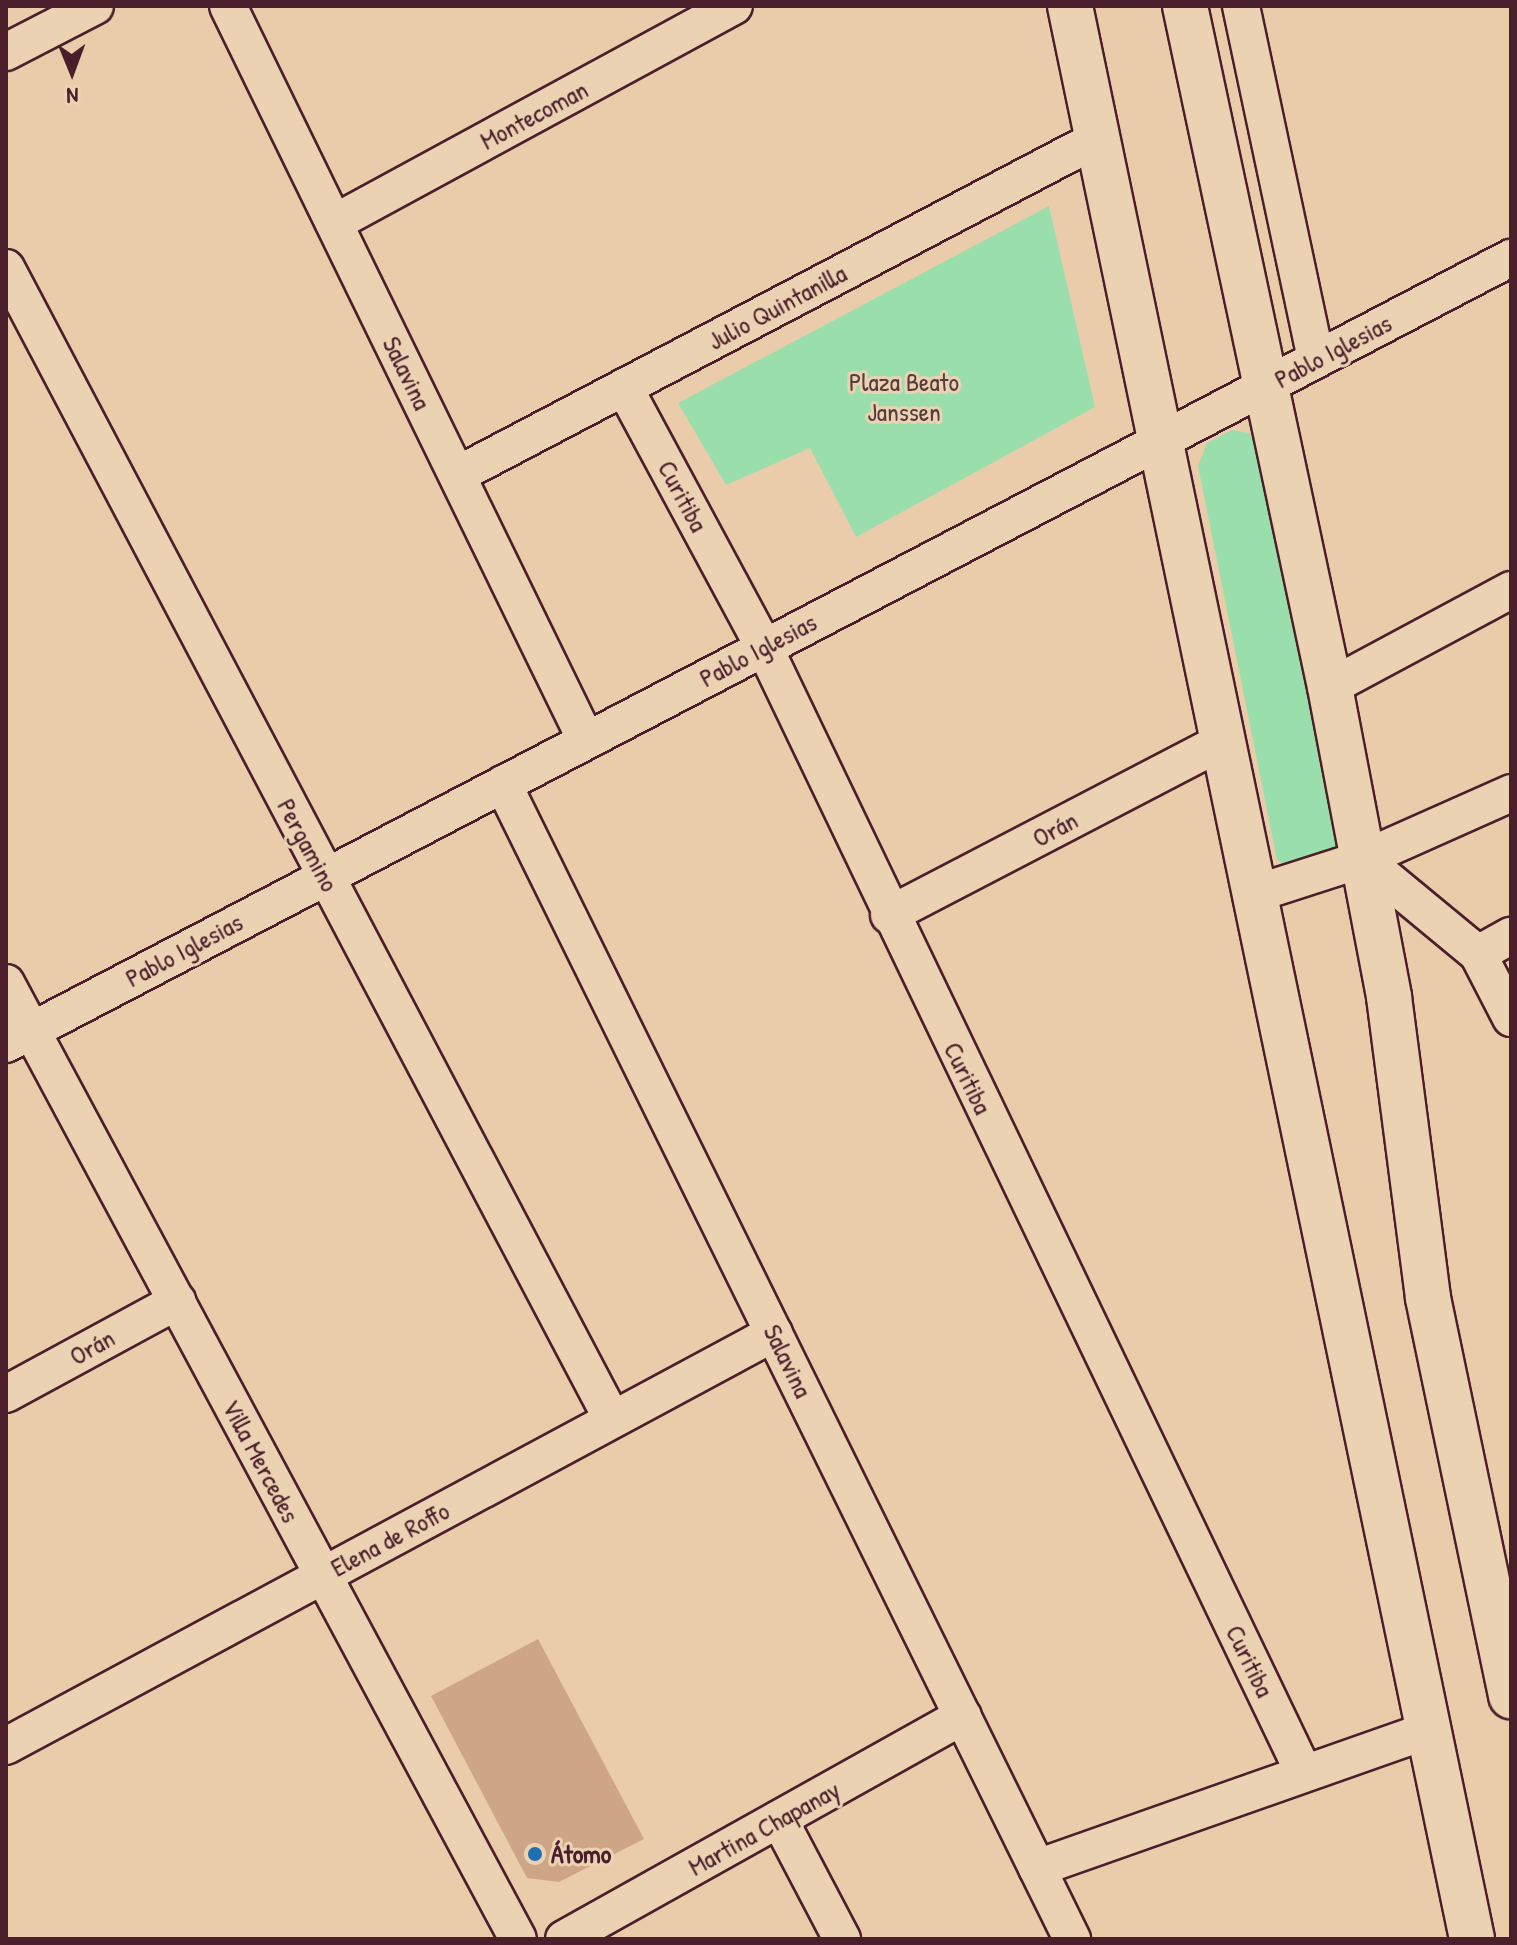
<!DOCTYPE html>
<html>
<head>
<meta charset="utf-8">
<style>
  body { margin:0 }
  #map { position:relative; width:1517px; height:1945px; overflow:hidden; background:#eaccab; font-family:"Patrick Hand",sans-serif }
  div>[style] { position:absolute }
  .green>* { inset:0; background:#9adfab }
  .building>* { inset:0; background:#cfa587 }
  .roads { filter:drop-shadow(2px 0 #4a1f2b) drop-shadow(-2px 0 #4a1f2b) drop-shadow(0 2px #4a1f2b) drop-shadow(0 -2px #4a1f2b) }
  .minor>* { height:36px; margin:-18px; padding:0 18px; transform-origin:18px; border-radius:18px; background:#ebd2b3 }
  .secondary>* { height:44px; margin:-22px; padding:0 22px; transform-origin:22px; border-radius:22px; background:#ebd2b3 }
  .dots>* { width:22px; height:22px; translate:-50% -50%; box-sizing:border-box; border:4px solid #ebd2b3; border-radius:50% }
  span { translate:-50% -50%; white-space:nowrap; text-align:center; line-height:1.15; -webkit-text-stroke:6px #ebd2b3; paint-order:stroke }
  .street-label { font-size:26px; color:#4a1f2b }
  .park-label { font-size:26px; color:#563c3e }
  .poi-label { font-size:26px; color:#4a1f2b; font-weight:700 }
  .left { translate:0 -50%; text-align:left }
  .frame { position:absolute; inset:0; border:8px solid #4a1f2b; pointer-events:none }
  .north { position:absolute; left:32px; top:32px; width:80px; height:80px; -webkit-text-stroke:6px #ebd2b3; paint-order:stroke; rotate:179deg; font-size:22px; font-weight:700; line-height:32px; text-align:center; color:#4a1f2b }
  .north::after { content:''; display:block; margin:auto; width:28px; height:36px; background:#4a1f2b; clip-path:polygon(50% 0,100% 100%,50% 72%,0 100%) }
</style>
</head>
<body>
<div id="map">
  <div class="green">
    <i style="clip-path:polygon(1049px 206px,1095px 407px,856px 537px,810px 448px,726px 485px,678px 403px)"></i>
    <i style="clip-path:polygon(1232px 430px,1249px 433px,1258px 444px,1339px 833px,1335px 853px,1287px 866px,1277px 860px,1198px 466px,1207px 443px)"></i>
  </div>
  <div class="building">
    <i style="clip-path:polygon(538px 1639px,644px 1839px,559px 1882px,527px 1878px,431px 1696px)"></i>
  </div>
  <div class="roads">
    <div class="minor">
      <i style="left:228px;top:6px;width:817px;rotate:64deg"></i>
      <i style="left:1241px;top:6px;width:361px;rotate:78deg"></i>
      <i style="left:6px;top:52px;width:100px;rotate:-27.3deg"></i>
      <i style="left:334px;top:223px;width:455px;rotate:-28.5deg"></i>
      <i style="left:6px;top:268px;width:1301px;rotate:62.23deg"></i>
      <i style="left:624px;top:387px;width:295px;rotate:61.7deg"></i>
      <i style="left:764px;top:647px;width:1249px;rotate:64.38deg"></i>
      <i style="left:457px;top:475px;width:723px;rotate:-27.7deg"></i>
      <i style="left:1330px;top:687px;width:205px;rotate:-28.2deg"></i>
      <i style="left:503px;top:784px;width:1288px;rotate:63.77deg"></i>
      <i style="left:1363px;top:859px;width:149px;rotate:39.6deg"></i>
      <i style="left:1478px;top:954px;width:72px;rotate:62.7deg"></i>
      <i style="left:1254px;top:894px;width:114px;rotate:-17.8deg"></i>
      <i style="left:1363px;top:859px;width:162px;rotate:-24deg"></i>
      <i style="left:889px;top:915px;width:374px;rotate:-27.5deg"></i>
      <i style="left:1478px;top:954px;width:38px;rotate:-29deg"></i>
      <i style="left:6px;top:983px;width:1084px;rotate:61.83deg"></i>
      <i style="left:6px;top:1044px;width:1698px;rotate:-27.58deg"></i>
      <i style="left:6px;top:1394px;width:195px;rotate:-28.5deg"></i>
      <i style="left:6px;top:1746px;width:872px;rotate:-28.27deg"></i>
      <i style="left:779px;top:1819px;width:136px;rotate:62.3deg"></i>
      <i style="left:1037px;top:1868px;width:415px;rotate:-19.4deg"></i>
      <i style="left:564px;top:1939px;width:457px;rotate:-29.2deg"></i>
    </div>
    <div class="secondary">
      <i style="left:1070px;top:6px;width:1974px;rotate:78.25deg"></i>
      <i style="left:1185px;top:6px;width:696px;rotate:77.98deg"></i>
      <i style="left:1330px;top:687px;width:316px;rotate:79.2deg"></i>
      <i style="left:1389px;top:997px;width:304px;rotate:82.6deg"></i>
      <i style="left:1428px;top:1298px;width:407px;rotate:78.2deg"></i>
    </div>
  </div>
  <div class="dots">
    <i style="left:535px;top:1854px;background:#1f6fb2"></i>
  </div>
  <div class="street-label">
    <span style="left:534px;top:115px;rotate:-28deg">Montecoman</span>
    <span style="left:777px;top:307px;rotate:-28deg">Julio Quintanilla</span>
    <span style="left:1333px;top:351px;rotate:-28deg">Pablo Iglesias</span>
    <span style="left:407px;top:373px;rotate:64deg">Salavina</span>
    <span style="left:683px;top:496px;rotate:62deg">Curitiba</span>
    <span style="left:758px;top:650px;rotate:-28deg">Pablo Iglesias</span>
    <span style="left:1055px;top:829px;rotate:-28deg">Orán</span>
    <span style="left:308px;top:845px;rotate:62deg">Pergamino</span>
    <span style="left:184px;top:950px;rotate:-28deg">Pablo Iglesias</span>
    <span style="left:968px;top:1078px;rotate:64deg">Curitiba</span>
    <span style="left:92px;top:1347px;rotate:-29deg">Orán</span>
    <span style="left:788px;top:1361px;rotate:64deg">Salavina</span>
    <span style="left:261px;top:1461px;rotate:62deg">Villa Mercedes</span>
    <span style="left:390px;top:1539px;rotate:-28deg">Elena de Roffo</span>
    <span style="left:1250px;top:1661px;rotate:64deg">Curitiba</span>
    <span style="left:764px;top:1828px;rotate:-29deg">Martina Chapanay</span>
  </div>
  <div class="park-label">
    <span style="left:904px;top:397px">Plaza Beato<br>Janssen</span>
  </div>
  <div class="poi-label">
    <span class="left" style="left:551px;top:1854px">Átomo</span>
  </div>
  <div class="frame"></div>
  <div class="north">N</div>
</div>
</body>
</html>
